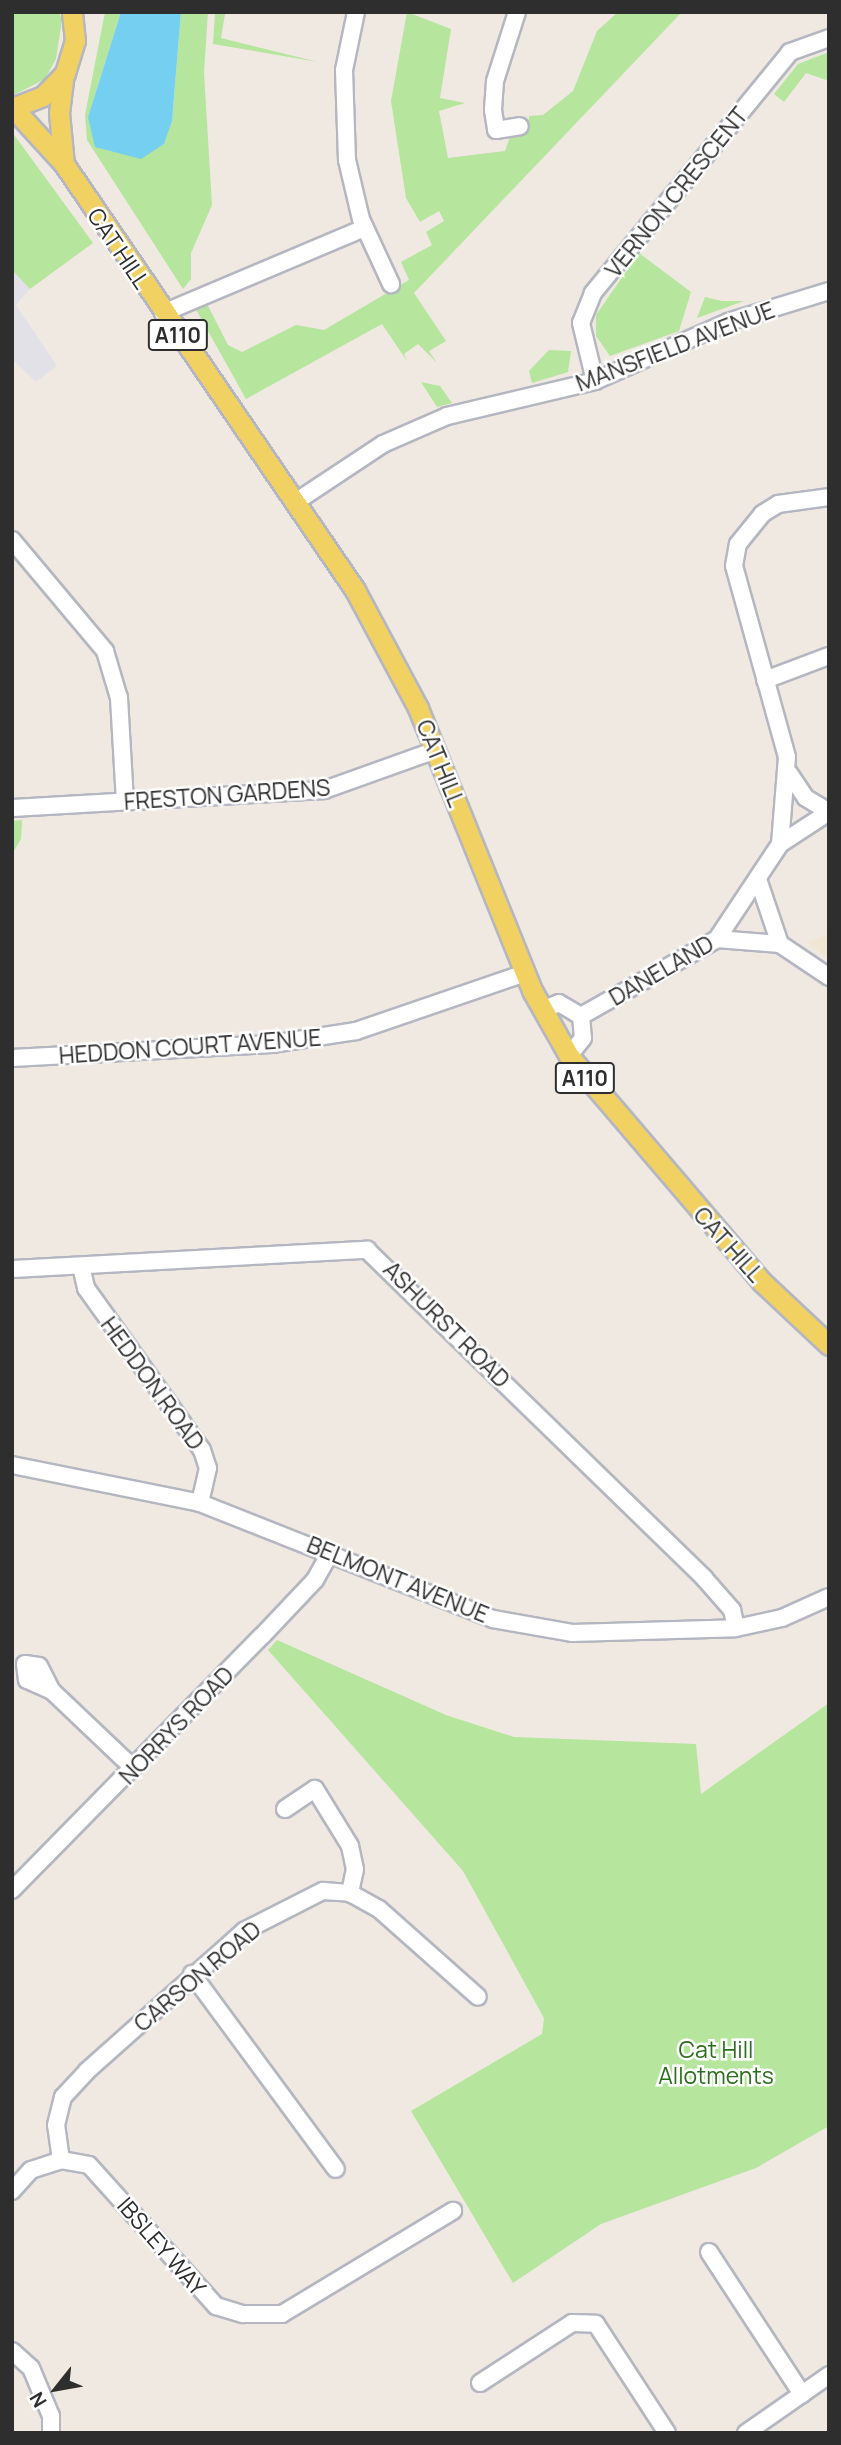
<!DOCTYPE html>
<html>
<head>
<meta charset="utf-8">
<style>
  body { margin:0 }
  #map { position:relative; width:841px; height:2445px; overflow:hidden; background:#efe9e1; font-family:Manrope,sans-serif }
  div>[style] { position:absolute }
  .industrial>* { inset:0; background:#e3e1e8 }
  .education>* { inset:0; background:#f0e6d1 }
  .green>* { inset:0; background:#b6e59e }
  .water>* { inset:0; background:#75cff0 }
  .roads { filter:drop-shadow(2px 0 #b4b7c1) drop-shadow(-2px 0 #b4b7c1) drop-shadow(0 2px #b4b7c1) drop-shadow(0 -2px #b4b7c1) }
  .minor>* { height:16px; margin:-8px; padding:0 8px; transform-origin:8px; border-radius:8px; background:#fff }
  .major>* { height:19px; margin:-9.5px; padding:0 9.5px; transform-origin:9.5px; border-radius:9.5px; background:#f2d163 }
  span { translate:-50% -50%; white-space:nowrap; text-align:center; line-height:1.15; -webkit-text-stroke:5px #fff; paint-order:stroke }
  .shield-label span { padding:2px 5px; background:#fff; border:2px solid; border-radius:5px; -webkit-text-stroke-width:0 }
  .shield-label { font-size:21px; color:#2e2e2e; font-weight:700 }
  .street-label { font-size:23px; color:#2e2e2e }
  .park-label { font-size:23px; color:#2c6e1b }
  .frame { position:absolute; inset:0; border:14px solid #2e2e2e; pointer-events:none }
  .north { position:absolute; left:21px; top:2354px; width:70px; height:70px; -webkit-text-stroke:5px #fff; paint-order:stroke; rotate:239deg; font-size:19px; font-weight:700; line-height:28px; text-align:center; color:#2e2e2e }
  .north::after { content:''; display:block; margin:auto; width:24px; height:32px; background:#2e2e2e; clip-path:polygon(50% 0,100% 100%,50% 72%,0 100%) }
</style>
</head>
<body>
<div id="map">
  <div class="industrial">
    <i style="clip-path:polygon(12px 270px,30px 289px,16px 305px,57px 366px,36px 382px,12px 359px)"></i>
  </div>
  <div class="education">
    <i style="clip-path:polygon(829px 933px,829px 959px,808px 943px)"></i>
  </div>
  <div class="green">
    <i style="clip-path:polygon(12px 12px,59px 12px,62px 20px,56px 59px,45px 79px,12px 96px)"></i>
    <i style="clip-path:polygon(105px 12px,121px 12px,88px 117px,172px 121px,181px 12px,208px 12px,204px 73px,212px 205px,191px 253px,191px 279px,183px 289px,87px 140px,85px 115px)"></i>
    <i style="clip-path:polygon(215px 12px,225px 14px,221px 38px,318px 62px,213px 44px)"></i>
    <i style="clip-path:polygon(407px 12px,451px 29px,440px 98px,465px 103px,439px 111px,448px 158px,505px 151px,511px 134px,528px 131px,529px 116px,543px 115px,573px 91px,597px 31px,618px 12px,682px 12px,414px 293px,446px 341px,429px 351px,437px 363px,418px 344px,404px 354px,407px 361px,382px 324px,246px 399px,194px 306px,206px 302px,228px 345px,242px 352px,296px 325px,324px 330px,409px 280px,401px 262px,432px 245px,426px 232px,444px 221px,439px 211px,420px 222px,406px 198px,391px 101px)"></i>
    <i style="clip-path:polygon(829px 52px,829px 81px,806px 73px,784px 102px,774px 94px,798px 64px)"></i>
    <i style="clip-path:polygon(12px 132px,93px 243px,30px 289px,12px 270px)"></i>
    <i style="clip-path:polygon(639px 253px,691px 292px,679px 331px,610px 356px,596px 336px,596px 315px)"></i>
    <i style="clip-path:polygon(705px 297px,722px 301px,744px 301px,697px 318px)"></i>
    <i style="clip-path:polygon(549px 350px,571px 351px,568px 372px,532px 383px,529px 371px)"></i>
    <i style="clip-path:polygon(421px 382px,440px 386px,452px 403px,437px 407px)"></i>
    <i style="clip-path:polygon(22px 820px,21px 839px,12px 854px,12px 821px)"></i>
    <i style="clip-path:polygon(277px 1640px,446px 1715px,514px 1737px,696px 1744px,701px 1794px,829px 1703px,829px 2126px,756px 2168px,601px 2224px,513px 2283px,411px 2111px,542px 2034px,544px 2018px,463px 1871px,268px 1650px)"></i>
  </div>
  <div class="water">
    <i style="clip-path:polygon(121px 12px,181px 12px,172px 121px,164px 144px,141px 159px,95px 147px,88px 117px)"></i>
  </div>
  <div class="roads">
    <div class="minor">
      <i style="left:356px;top:12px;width:59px;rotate:101.7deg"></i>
      <i style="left:344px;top:70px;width:90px;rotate:88.1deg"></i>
      <i style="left:347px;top:160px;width:61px;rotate:76.7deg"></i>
      <i style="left:361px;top:219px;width:72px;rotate:65.2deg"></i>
      <i style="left:517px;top:12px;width:72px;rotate:107.7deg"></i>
      <i style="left:495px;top:81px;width:29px;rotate:94deg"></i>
      <i style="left:493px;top:110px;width:20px;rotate:81deg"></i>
      <i style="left:496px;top:130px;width:24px;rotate:-9deg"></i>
      <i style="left:163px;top:313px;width:218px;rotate:-22.9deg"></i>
      <i style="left:595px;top:381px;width:60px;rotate:-103.6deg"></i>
      <i style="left:581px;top:323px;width:32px;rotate:-68deg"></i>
      <i style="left:593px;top:293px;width:311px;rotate:-50.7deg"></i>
      <i style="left:790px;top:52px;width:41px;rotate:-19.7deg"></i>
      <i style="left:294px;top:503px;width:107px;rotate:-33.5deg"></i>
      <i style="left:383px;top:444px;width:70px;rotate:-23.6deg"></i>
      <i style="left:447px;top:416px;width:152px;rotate:-13.3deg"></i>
      <i style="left:595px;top:381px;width:145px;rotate:-23.9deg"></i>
      <i style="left:728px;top:322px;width:106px;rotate:-17.1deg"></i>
      <i style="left:12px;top:540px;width:145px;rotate:50deg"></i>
      <i style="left:105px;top:651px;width:49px;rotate:73.4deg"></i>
      <i style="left:119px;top:698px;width:103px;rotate:86.7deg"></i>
      <i style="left:765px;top:680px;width:68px;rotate:-20.6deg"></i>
      <i style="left:789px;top:773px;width:30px;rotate:56deg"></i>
      <i style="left:806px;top:798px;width:27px;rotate:31deg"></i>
      <i style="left:12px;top:808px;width:313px;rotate:-3.3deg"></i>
      <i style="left:324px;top:790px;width:119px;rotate:-19.7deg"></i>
      <i style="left:780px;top:844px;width:87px;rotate:-85.4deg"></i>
      <i style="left:787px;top:757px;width:198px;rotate:-105.5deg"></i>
      <i style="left:734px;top:566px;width:22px;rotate:-80deg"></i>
      <i style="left:738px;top:544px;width:38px;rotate:-51deg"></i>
      <i style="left:762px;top:514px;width:19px;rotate:-32deg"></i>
      <i style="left:778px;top:504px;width:51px;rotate:-7.8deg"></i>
      <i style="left:759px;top:882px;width:65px;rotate:71.3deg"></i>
      <i style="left:717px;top:939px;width:63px;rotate:4.5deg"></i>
      <i style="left:780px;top:944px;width:59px;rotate:34deg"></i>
      <i style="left:542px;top:1010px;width:18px;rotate:-22deg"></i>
      <i style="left:559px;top:1003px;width:26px;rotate:31deg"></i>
      <i style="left:581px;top:1016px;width:22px;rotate:85deg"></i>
      <i style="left:583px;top:1038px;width:23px;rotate:128deg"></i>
      <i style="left:581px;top:1016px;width:156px;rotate:-29.5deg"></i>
      <i style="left:717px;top:939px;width:114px;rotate:-56.4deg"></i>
      <i style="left:780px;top:844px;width:59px;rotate:-33.1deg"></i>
      <i style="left:12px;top:1058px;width:260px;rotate:-3.1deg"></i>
      <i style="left:272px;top:1044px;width:85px;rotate:-8.8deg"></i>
      <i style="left:356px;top:1031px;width:179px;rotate:-18.9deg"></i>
      <i style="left:81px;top:1266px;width:23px;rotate:77deg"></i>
      <i style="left:86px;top:1288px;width:199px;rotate:54.4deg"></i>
      <i style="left:202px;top:1450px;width:19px;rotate:72deg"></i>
      <i style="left:208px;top:1468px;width:36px;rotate:103deg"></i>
      <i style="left:12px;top:1269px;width:356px;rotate:-3.1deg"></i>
      <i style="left:367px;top:1250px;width:470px;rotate:44.2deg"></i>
      <i style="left:704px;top:1578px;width:43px;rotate:48.8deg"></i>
      <i style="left:732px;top:1610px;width:18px;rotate:77deg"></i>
      <i style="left:12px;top:1465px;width:192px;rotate:11.4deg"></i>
      <i style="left:200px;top:1503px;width:315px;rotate:21.6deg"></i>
      <i style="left:493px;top:1619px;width:80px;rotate:10deg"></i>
      <i style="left:572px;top:1633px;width:164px;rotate:-1.7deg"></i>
      <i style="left:736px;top:1628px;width:47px;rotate:-12.3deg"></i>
      <i style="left:782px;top:1618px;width:51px;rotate:-24.1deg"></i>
      <i style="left:52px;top:1691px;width:27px;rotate:-156deg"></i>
      <i style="left:27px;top:1680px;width:16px;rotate:-97deg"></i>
      <i style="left:25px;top:1664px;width:14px;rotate:8deg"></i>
      <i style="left:39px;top:1666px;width:28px;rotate:63deg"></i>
      <i style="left:52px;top:1691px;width:112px;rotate:43.5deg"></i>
      <i style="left:285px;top:1809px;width:36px;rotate:-34deg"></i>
      <i style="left:315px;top:1789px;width:67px;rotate:58.4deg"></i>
      <i style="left:350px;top:1846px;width:24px;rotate:78deg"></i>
      <i style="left:355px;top:1869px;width:25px;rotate:102deg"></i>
      <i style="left:12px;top:1890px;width:356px;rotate:-45.5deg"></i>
      <i style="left:262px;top:1636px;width:77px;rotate:-46.6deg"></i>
      <i style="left:315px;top:1580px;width:31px;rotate:-61deg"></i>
      <i style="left:192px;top:1974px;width:242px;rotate:53.6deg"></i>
      <i style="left:61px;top:2160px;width:28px;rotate:10deg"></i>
      <i style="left:89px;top:2165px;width:190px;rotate:48deg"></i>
      <i style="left:216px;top:2306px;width:28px;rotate:17deg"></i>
      <i style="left:243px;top:2314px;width:39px"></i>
      <i style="left:282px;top:2314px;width:200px;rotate:-31.1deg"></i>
      <i style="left:12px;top:2191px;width:28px;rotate:-48deg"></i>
      <i style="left:31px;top:2170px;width:32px;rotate:-18deg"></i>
      <i style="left:61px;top:2160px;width:35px;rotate:-98deg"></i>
      <i style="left:56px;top:2125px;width:29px;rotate:-76deg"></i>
      <i style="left:63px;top:2097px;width:35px;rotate:-47deg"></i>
      <i style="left:87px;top:2071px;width:210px;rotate:-41.7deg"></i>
      <i style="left:244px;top:1931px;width:89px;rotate:-26.9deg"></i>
      <i style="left:323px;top:1891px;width:27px;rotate:4deg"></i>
      <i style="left:350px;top:1893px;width:33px;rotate:29deg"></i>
      <i style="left:379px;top:1909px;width:132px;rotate:41.6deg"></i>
      <i style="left:709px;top:2252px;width:170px;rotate:56.8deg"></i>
      <i style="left:12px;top:2351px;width:25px;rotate:42deg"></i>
      <i style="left:31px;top:2368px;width:52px;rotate:67.4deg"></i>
      <i style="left:51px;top:2416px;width:17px;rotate:90deg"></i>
      <i style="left:480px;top:2383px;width:110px;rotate:-33.1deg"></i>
      <i style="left:572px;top:2323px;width:24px;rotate:2deg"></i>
      <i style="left:596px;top:2324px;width:130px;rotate:56.9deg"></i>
      <i style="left:746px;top:2433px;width:101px;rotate:-34.9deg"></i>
    </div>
    <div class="major">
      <i style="left:12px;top:108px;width:33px;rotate:-21deg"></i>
      <i style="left:43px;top:96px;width:32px;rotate:-46deg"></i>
      <i style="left:65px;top:73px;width:34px;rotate:-73deg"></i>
      <i style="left:75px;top:41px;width:29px;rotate:-96deg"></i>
      <i style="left:13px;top:108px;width:76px;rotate:47.7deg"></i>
      <i style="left:64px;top:164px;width:516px;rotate:55.66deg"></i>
      <i style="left:355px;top:590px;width:134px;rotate:61.9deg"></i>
      <i style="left:418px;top:708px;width:306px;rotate:68deg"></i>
      <i style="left:533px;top:992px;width:73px;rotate:60.6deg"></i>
      <i style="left:569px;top:1056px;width:297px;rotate:49.5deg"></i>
      <i style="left:762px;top:1282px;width:92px;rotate:43.2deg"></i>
      <i style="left:64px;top:164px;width:51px;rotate:-95.6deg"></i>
      <i style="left:59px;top:113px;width:38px;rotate:-83deg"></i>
    </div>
  </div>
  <div class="shield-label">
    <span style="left:178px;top:335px">A110</span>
    <span style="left:585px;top:1078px">A110</span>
  </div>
  <div class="street-label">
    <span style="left:676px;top:192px;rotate:-51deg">VERNON CRESCENT</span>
    <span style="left:119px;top:248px;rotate:56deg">CAT HILL</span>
    <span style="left:675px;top:346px;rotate:-21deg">MANSFIELD AVENUE</span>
    <span style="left:441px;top:763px;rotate:68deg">CAT HILL</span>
    <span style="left:227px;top:794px;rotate:-4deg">FRESTON GARDENS</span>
    <span style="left:661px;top:970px;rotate:-30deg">DANELAND</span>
    <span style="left:190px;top:1046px;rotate:-4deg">HEDDON COURT AVENUE</span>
    <span style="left:729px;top:1244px;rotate:48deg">CAT HILL</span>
    <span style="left:447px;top:1324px;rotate:45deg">ASHURST ROAD</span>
    <span style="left:153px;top:1383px;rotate:54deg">HEDDON ROAD</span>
    <span style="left:398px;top:1579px;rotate:22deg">BELMONT AVENUE</span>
    <span style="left:176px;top:1725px;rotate:-46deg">NORRYS ROAD</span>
    <span style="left:197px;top:1976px;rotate:-40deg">CARSON ROAD</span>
    <span style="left:162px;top:2246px;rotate:49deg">IBSLEY WAY</span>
  </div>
  <div class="park-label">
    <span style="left:716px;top:2062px">Cat Hill<br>Allotments</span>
  </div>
  <div class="frame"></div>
  <div class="north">N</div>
</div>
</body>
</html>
